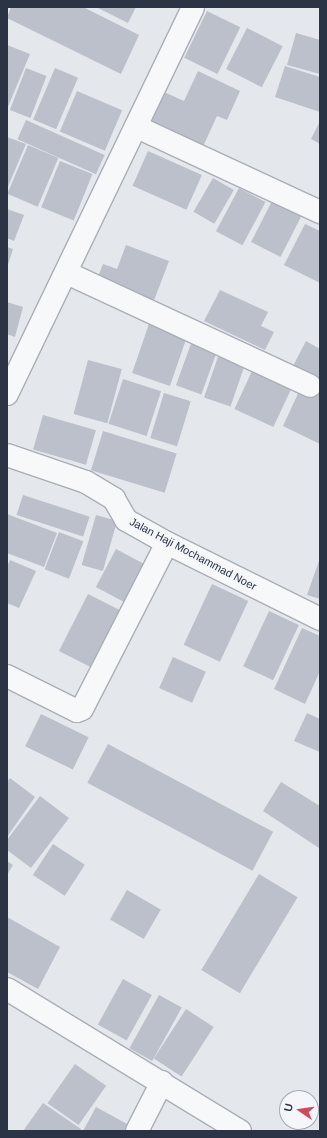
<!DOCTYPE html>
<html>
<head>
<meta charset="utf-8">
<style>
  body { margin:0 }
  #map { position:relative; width:327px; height:1138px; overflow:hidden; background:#e4e7ec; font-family:Helvetica,sans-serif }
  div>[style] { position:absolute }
  .building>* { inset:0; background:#bbc0ca; transform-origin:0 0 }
  .roads { filter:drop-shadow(1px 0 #a9aeb7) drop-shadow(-1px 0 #a9aeb7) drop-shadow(0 1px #a9aeb7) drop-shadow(0 -1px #a9aeb7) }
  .minor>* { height:22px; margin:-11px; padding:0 11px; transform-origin:11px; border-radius:11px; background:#f7f8fa }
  span { translate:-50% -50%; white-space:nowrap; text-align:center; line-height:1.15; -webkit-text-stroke:3.5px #f4f6f9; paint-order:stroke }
  .street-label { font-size:11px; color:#2b3445 }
  .frame { position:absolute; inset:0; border:8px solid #2b3445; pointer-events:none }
  .north { position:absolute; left:279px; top:1090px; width:40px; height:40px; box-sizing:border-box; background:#f4f6f9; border:1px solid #a4a8b1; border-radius:50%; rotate:283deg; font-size:11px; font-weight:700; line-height:16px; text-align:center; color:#2b3445 }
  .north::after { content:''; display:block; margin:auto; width:14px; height:18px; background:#d1495b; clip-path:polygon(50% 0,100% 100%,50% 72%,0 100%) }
</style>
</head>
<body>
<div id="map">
  <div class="building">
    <i style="clip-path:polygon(11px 7px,83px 7px,139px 35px,121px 74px,7px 18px)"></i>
    <i style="clip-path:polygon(96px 7px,136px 7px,128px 23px)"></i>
    <i style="left:207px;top:11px;width:37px;height:52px;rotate:26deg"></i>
    <i style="left:247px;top:28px;width:40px;height:46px;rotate:27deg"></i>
    <i style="clip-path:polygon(296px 33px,320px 40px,320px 74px,287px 65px)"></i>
    <i style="clip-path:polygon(7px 45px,30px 54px,7px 109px)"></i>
    <i style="clip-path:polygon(285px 66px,320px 77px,320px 112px,275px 97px)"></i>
    <i style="left:26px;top:68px;width:22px;height:45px;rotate:21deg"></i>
    <i style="left:55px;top:68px;width:25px;height:56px;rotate:23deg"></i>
    <i style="clip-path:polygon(198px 71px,240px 91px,227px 120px,217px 116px,201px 151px,148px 128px,164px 92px,184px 101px)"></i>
    <i style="left:77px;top:91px;width:49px;height:44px;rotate:23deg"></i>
    <i style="left:26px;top:120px;width:86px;height:21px;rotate:24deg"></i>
    <i style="clip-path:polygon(320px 121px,320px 144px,311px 139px)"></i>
    <i style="clip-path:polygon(7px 137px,26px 144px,7px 189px)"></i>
    <i style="left:28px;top:145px;width:33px;height:53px;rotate:23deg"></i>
    <i style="left:148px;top:151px;width:59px;height:38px;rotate:24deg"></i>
    <i style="left:60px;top:161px;width:35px;height:50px;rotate:22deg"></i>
    <i style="left:213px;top:178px;width:24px;height:39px;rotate:30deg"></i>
    <i style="left:239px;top:188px;width:30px;height:49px;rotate:28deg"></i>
    <i style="left:272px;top:201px;width:33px;height:46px;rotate:27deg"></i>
    <i style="clip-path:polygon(7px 209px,24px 215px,14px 241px,7px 238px)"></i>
    <i style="clip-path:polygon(305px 224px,320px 231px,320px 283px,284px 265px)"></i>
    <i style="clip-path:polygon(126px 245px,169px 261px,153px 303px,96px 282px,103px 264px,117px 269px)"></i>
    <i style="clip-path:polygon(7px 247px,13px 249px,7px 268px)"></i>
    <i style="clip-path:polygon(220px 290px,268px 312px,261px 326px,274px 332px,265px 350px,204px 321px)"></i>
    <i style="clip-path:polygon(7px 302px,23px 307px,15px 337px,7px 334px)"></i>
    <i style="left:150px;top:321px;width:40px;height:55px;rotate:19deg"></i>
    <i style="left:192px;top:341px;width:27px;height:47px;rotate:20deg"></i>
    <i style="clip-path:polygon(306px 341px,320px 349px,320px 380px,293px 366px)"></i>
    <i style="left:219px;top:354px;width:28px;height:46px;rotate:19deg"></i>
    <i style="left:88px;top:360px;width:35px;height:56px;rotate:15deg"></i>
    <i style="left:253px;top:369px;width:43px;height:44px;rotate:25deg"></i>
    <i style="left:123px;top:379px;width:40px;height:47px;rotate:18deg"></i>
    <i style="clip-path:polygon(302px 385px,320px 394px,320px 444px,283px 426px)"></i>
    <i style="left:164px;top:393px;width:28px;height:47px;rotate:17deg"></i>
    <i style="left:43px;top:415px;width:55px;height:36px;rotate:16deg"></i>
    <i style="left:103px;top:431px;width:77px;height:41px;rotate:17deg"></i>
    <i style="left:23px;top:495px;width:70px;height:21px;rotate:18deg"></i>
    <i style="clip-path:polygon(7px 514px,57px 533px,44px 567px,7px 553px)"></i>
    <i style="left:96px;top:515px;width:22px;height:52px;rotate:16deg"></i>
    <i style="left:59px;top:532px;width:26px;height:40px;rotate:21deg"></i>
    <i style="left:116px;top:549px;width:40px;height:43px;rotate:28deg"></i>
    <i style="clip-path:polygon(320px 558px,320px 599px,307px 595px)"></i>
    <i style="clip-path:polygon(10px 560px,36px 571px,19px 608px,7px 603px,7px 567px)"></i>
    <i style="left:212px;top:584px;width:40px;height:67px;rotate:25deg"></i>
    <i style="left:88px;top:594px;width:42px;height:64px;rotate:27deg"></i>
    <i style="left:269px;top:611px;width:33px;height:61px;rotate:25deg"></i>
    <i style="clip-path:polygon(302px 628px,320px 636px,320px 671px,305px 704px,274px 689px)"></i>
    <i style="left:173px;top:657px;width:36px;height:34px;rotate:24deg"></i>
    <i style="clip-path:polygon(307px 713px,320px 719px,320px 752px,294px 741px)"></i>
    <i style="left:41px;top:714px;width:53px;height:36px;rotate:26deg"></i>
    <i style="left:108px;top:744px;width:187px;height:44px;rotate:28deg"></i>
    <i style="clip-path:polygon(10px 778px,35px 797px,7px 837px,7px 782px)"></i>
    <i style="clip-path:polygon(281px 782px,320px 806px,319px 848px,263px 811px)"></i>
    <i style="clip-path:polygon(40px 796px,69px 818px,31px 868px,7px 850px,7px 840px)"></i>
    <i style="left:53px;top:844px;width:38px;height:37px;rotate:33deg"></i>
    <i style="clip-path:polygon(7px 861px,13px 865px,7px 875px)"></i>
    <i style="left:259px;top:874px;width:45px;height:112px;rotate:31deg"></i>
    <i style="left:127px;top:890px;width:39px;height:34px;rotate:30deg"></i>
    <i style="clip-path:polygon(7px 917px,60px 947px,38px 989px,7px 972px)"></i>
    <i style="left:123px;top:979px;width:33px;height:52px;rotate:29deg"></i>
    <i style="left:159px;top:995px;width:26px;height:61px;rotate:29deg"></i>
    <i style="left:186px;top:1009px;width:33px;height:59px;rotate:33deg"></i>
    <i style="left:75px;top:1064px;width:38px;height:48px;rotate:35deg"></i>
    <i style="clip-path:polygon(43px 1103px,81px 1129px,80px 1131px,23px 1131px)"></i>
    <i style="clip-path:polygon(96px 1107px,129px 1125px,125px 1131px,83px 1131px)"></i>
  </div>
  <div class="roads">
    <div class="minor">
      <i style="left:137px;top:127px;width:202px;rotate:24.9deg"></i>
      <i style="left:67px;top:273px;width:268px;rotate:24.9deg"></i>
      <i style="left:7px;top:394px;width:429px;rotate:-64.3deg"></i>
      <i style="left:7px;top:455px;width:83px;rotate:18.9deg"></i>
      <i style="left:86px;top:482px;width:33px;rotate:31deg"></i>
      <i style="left:114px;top:499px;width:24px;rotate:60deg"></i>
      <i style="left:126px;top:520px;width:47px;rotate:29.3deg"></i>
      <i style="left:167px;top:543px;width:171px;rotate:26.4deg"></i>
      <i style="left:7px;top:676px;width:78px;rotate:26.6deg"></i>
      <i style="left:77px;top:711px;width:5px;rotate:-22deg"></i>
      <i style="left:82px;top:709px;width:186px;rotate:-62.9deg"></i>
      <i style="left:7px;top:989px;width:273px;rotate:31.4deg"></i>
      <i style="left:137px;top:1131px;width:55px;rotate:-63deg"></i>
    </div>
  </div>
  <div class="street-label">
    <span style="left:193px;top:554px;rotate:28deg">Jalan Haji Mochammad Noer</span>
  </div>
  <div class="frame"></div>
  <div class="north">U</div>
</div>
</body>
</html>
